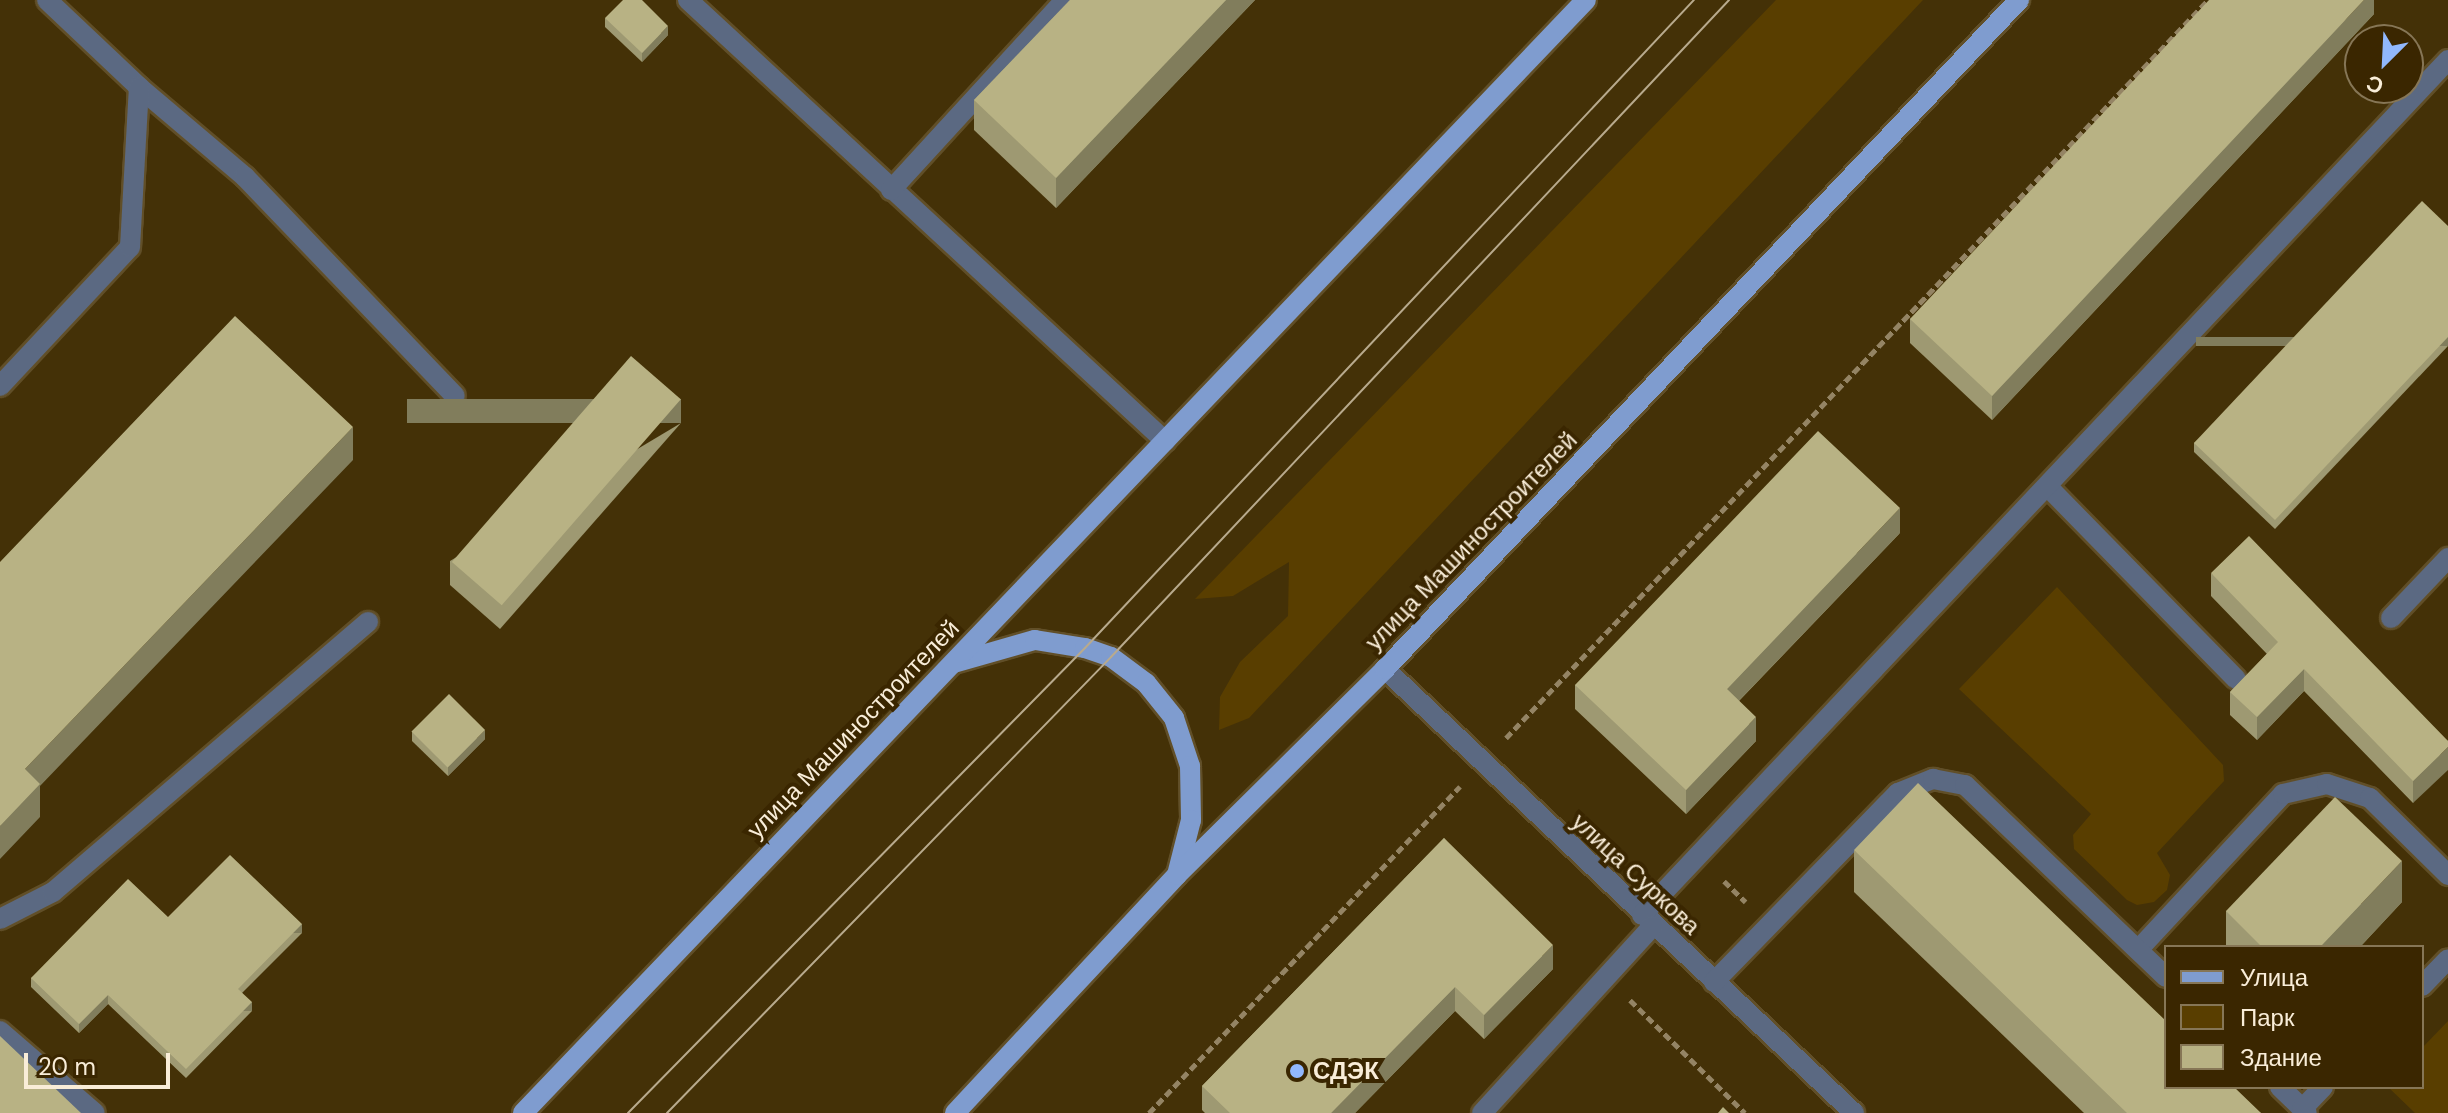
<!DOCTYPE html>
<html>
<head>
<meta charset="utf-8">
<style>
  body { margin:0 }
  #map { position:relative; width:2448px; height:1113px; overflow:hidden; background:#443107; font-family:"DM Sans",sans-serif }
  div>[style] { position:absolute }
  .green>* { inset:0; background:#593e00 }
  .path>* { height:5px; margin-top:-2.5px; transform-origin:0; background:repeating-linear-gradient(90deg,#948464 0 8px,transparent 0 12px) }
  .roads { filter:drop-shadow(2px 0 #614f28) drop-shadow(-2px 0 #614f28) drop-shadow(0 2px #614f28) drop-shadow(0 -2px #614f28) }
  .minor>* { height:20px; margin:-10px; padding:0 10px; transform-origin:10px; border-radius:10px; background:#5b6982 }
  .major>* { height:20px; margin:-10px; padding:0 10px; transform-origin:10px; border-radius:10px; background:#7f9ccf }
  .tram>* { height:2px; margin:-1px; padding:0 1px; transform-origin:1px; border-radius:1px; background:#b8aa8d }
  .wall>* { inset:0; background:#9e9972 }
  .shaded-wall>* { inset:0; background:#817d5c; transform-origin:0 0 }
  .building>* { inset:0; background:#b8b284; transform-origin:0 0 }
  .dots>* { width:22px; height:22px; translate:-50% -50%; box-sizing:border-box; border:4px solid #3a2600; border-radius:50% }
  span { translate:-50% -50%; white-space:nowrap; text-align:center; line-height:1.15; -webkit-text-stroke:8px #3a2600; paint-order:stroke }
  .street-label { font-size:24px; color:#f9edd8 }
  .poi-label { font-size:24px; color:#f9edd8; font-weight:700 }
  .left { translate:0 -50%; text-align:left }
  .legend { position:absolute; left:2164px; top:945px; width:260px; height:144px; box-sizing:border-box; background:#3a2600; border:2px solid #867656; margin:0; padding:10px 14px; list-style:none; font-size:24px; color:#f9edd8 }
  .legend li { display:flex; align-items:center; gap:16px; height:40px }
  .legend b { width:40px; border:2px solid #867656 }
  .north { position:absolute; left:2344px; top:24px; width:80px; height:80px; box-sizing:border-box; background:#3a2600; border:2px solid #867656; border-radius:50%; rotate:204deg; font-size:22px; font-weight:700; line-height:32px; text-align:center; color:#f9edd8 }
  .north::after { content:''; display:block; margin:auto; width:28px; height:36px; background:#91b8fd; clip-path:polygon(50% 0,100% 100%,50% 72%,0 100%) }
  .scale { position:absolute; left:24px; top:1053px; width:146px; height:36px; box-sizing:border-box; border:4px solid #f9edd8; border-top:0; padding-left:10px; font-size:24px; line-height:28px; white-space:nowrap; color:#f9edd8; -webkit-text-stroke:6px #3a2600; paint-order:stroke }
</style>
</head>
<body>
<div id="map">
  <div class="green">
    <i style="clip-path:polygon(1776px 0,1923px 0,1249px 718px,1219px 730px,1220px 697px,1240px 662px,1288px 616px,1289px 562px,1233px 596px,1195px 599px)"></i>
    <i style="clip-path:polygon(2057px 587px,2223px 765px,2224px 781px,2157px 853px,2170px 875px,2167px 890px,2154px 902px,2137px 905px,2127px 900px,2074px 849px,2073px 835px,2091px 814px,1959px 689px)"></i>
    <i style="clip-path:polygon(2448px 1021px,2448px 1113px,2415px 1113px,2388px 1087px,2422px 1087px,2422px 1048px)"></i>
  </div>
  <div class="path">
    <i style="left:1506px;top:738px;width:1019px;rotate:-46.43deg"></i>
    <i style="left:1724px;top:881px;width:30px;rotate:44deg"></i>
    <i style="left:1630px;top:1000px;width:161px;rotate:44.5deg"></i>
    <i style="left:1149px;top:1113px;width:451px;rotate:-46.4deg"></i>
  </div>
  <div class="roads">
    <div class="minor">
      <i style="left:47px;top:0;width:127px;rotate:43.4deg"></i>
      <i style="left:139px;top:87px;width:139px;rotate:40.3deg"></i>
      <i style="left:245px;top:177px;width:303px;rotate:46.2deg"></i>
      <i style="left:688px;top:0;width:650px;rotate:42.75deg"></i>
      <i style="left:891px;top:190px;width:258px;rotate:-47.5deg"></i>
      <i style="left:0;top:386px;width:190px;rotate:-46.9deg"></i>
      <i style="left:130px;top:247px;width:160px;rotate:-86.8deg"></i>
      <i style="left:2047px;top:486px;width:270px;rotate:45.6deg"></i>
      <i style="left:2391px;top:618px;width:83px;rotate:-46.5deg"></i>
      <i style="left:1385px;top:669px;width:646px;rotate:43.43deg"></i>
      <i style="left:1642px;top:915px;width:1175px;rotate:-46.69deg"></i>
      <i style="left:0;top:919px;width:59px;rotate:-27deg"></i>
      <i style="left:53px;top:892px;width:415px;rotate:-40.6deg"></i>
      <i style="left:2138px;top:950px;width:213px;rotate:-47.1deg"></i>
      <i style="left:2283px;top:794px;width:45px;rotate:-12.8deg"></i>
      <i style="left:2327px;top:784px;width:45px;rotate:18deg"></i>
      <i style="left:2370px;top:798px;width:110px;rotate:44.6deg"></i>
      <i style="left:1714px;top:982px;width:264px;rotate:-45.8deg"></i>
      <i style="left:1898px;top:793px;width:38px;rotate:-22deg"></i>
      <i style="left:1933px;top:779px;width:33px;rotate:11deg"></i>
      <i style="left:1965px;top:785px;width:278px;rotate:43.7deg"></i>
      <i style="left:2422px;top:986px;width:37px;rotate:-46deg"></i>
      <i style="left:0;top:1031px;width:125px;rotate:40.8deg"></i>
      <i style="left:2280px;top:1087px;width:37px;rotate:44deg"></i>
      <i style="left:2302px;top:1109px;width:30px;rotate:-46deg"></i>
      <i style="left:1482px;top:1113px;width:253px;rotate:-47.6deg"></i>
    </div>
    <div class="major">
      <i style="left:954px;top:663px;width:84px;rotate:-15.9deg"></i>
      <i style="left:1035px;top:640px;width:51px;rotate:9.1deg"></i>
      <i style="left:1085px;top:648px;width:28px;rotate:19deg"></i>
      <i style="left:1111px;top:657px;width:44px;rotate:36.6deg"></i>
      <i style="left:1146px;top:683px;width:45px;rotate:51.3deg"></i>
      <i style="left:1174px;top:718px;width:51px;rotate:71.6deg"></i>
      <i style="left:1190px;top:766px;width:54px;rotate:88.9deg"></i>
      <i style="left:1191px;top:820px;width:57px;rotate:104.3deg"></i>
      <i style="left:523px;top:1113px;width:1539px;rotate:-46.32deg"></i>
      <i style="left:955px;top:1113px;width:325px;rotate:-47deg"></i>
      <i style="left:1177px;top:875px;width:293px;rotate:-44.7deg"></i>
      <i style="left:1385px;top:669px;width:922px;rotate:-46.54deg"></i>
    </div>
  </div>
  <div class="tram">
    <i style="left:628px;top:1113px;width:652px;rotate:-45.5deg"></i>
    <i style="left:1085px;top:648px;width:889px;rotate:-46.78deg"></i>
    <i style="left:667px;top:1113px;width:636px;rotate:-45.76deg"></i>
    <i style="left:1111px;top:657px;width:902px;rotate:-46.75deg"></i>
  </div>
  <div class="wall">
    <i style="clip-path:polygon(1070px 0,1255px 0,1056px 208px,974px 130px,974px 100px)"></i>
    <i style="clip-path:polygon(2374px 0,2374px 14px,1992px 420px,1910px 343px,1910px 319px)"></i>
    <i style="clip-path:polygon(605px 18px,668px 35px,642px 62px,605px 27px)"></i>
    <i style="clip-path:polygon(2448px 226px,2448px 346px,2275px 529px,2194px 452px,2194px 443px)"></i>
    <i style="clip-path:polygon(681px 423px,500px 629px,450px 585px,450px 561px)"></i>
    <i style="clip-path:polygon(1900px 533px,1739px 701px,1756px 741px,1686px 814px,1575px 709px,1575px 685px)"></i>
    <i style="clip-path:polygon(2211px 573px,2448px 741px,2413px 803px,2304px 691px,2257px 740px,2230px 715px,2230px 692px,2267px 654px,2211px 596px)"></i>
    <i style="clip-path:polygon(412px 732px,485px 739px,448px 776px,412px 741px)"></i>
    <i style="clip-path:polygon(1444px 838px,1553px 969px,1484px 1039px,1455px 1011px,1355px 1113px,1205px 1113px,1202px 1110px,1202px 1086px)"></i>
    <i style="clip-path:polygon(1854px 850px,2261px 1113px,2084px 1113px,1854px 892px)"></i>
    <i style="clip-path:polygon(2402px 902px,2360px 947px,2226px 947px,2226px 911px)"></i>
    <i style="clip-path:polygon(168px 917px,302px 933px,242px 993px,252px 1011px,186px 1078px,108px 1004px,79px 1033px,31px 987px,31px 978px)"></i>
  </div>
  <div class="shaded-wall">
    <i style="clip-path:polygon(1226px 0,1255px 0,1056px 208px,1056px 178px)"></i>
    <i style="clip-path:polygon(2364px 0,2374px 0,2374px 14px,1992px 420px,1992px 396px)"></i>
    <i style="clip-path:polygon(668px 26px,668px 35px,642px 62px,642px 53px)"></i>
    <i style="left:2448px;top:337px;width:9px;height:252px;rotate:90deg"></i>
    <i style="left:681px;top:399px;width:24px;height:274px;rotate:90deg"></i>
    <i style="clip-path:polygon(353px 427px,353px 460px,40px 786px,40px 817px,0 859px,0 826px,25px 769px)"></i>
    <i style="clip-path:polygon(1900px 508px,1900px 533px,1727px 713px,1727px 689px)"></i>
    <i style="clip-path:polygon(2304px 669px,2304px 691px,2257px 740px,2257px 717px)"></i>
    <i style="clip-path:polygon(1756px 717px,1756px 741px,1686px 814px,1686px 790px)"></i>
    <i style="clip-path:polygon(485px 730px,485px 739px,448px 776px,448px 767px)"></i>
    <i style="clip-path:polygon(2448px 747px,2448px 770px,2413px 803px,2413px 781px)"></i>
    <i style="clip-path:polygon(2402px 861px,2402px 902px,2360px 947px,2320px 947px)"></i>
    <i style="left:302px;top:924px;width:9px;height:91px;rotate:90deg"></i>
    <i style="clip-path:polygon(1553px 945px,1553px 969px,1484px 1039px,1484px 1015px)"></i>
    <i style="clip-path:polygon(1455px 987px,1455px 1011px,1355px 1113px,1331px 1113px)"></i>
    <i style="clip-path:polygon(108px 995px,108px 1004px,79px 1033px,79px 1024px)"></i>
    <i style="left:252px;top:1002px;width:9px;height:94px;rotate:90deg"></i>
  </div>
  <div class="building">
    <i style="clip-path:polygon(623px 0,642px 0,668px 26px,642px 53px,605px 18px)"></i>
    <i style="clip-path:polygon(1070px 0,1226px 0,1056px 178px,974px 100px)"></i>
    <i style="clip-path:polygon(2209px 0,2364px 0,1992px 396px,1910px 319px)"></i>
    <i style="clip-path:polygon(2422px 201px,2448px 226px,2448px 337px,2275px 520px,2194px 443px)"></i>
    <i style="clip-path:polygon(235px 316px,353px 427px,25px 769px,40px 784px,0 826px,0 562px)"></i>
    <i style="left:631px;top:356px;width:66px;height:273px;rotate:41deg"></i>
    <i style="clip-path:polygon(1818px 431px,1900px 508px,1727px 689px,1756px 717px,1686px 790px,1575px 685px)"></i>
    <i style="clip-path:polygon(2249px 536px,2448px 741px,2448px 747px,2413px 781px,2304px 669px,2257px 717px,2230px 692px,2278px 642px,2211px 573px)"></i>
    <i style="left:449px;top:694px;width:51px;height:53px;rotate:45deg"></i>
    <i style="clip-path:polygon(1918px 783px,2166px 1021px,2166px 1087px,2234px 1087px,2261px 1113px,2127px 1113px,1854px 850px)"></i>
    <i style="clip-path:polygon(2335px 797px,2402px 861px,2320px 947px,2262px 947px,2226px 911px)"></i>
    <i style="clip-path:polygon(1444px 838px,1553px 945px,1484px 1015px,1455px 987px,1331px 1113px,1230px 1113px,1202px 1086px)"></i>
    <i style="clip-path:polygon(230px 855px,302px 924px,238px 989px,252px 1002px,186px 1069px,108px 995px,79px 1024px,31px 978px,128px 879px,168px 917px)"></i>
    <i style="clip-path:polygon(0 1036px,81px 1113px,0 1113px)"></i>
    <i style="clip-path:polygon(1723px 1107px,1729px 1113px,1718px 1113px)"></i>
  </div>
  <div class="dots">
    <i style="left:1297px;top:1071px;background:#91b8fd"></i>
  </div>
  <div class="street-label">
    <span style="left:1471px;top:541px;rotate:-46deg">улица Машиностроителей</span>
    <span style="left:853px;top:729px;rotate:-46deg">улица Машиностроителей</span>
    <span style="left:1636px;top:874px;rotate:43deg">улица Суркова</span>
  </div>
  <div class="poi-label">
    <span class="left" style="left:1313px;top:1071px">СДЭК</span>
  </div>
  <ul class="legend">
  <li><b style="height:10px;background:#7f9ccf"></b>Улица</li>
  <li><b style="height:22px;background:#593e00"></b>Парк</li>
  <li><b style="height:22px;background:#b8b284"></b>Здание</li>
  </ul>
  <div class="north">С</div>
  <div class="scale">20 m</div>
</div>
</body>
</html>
